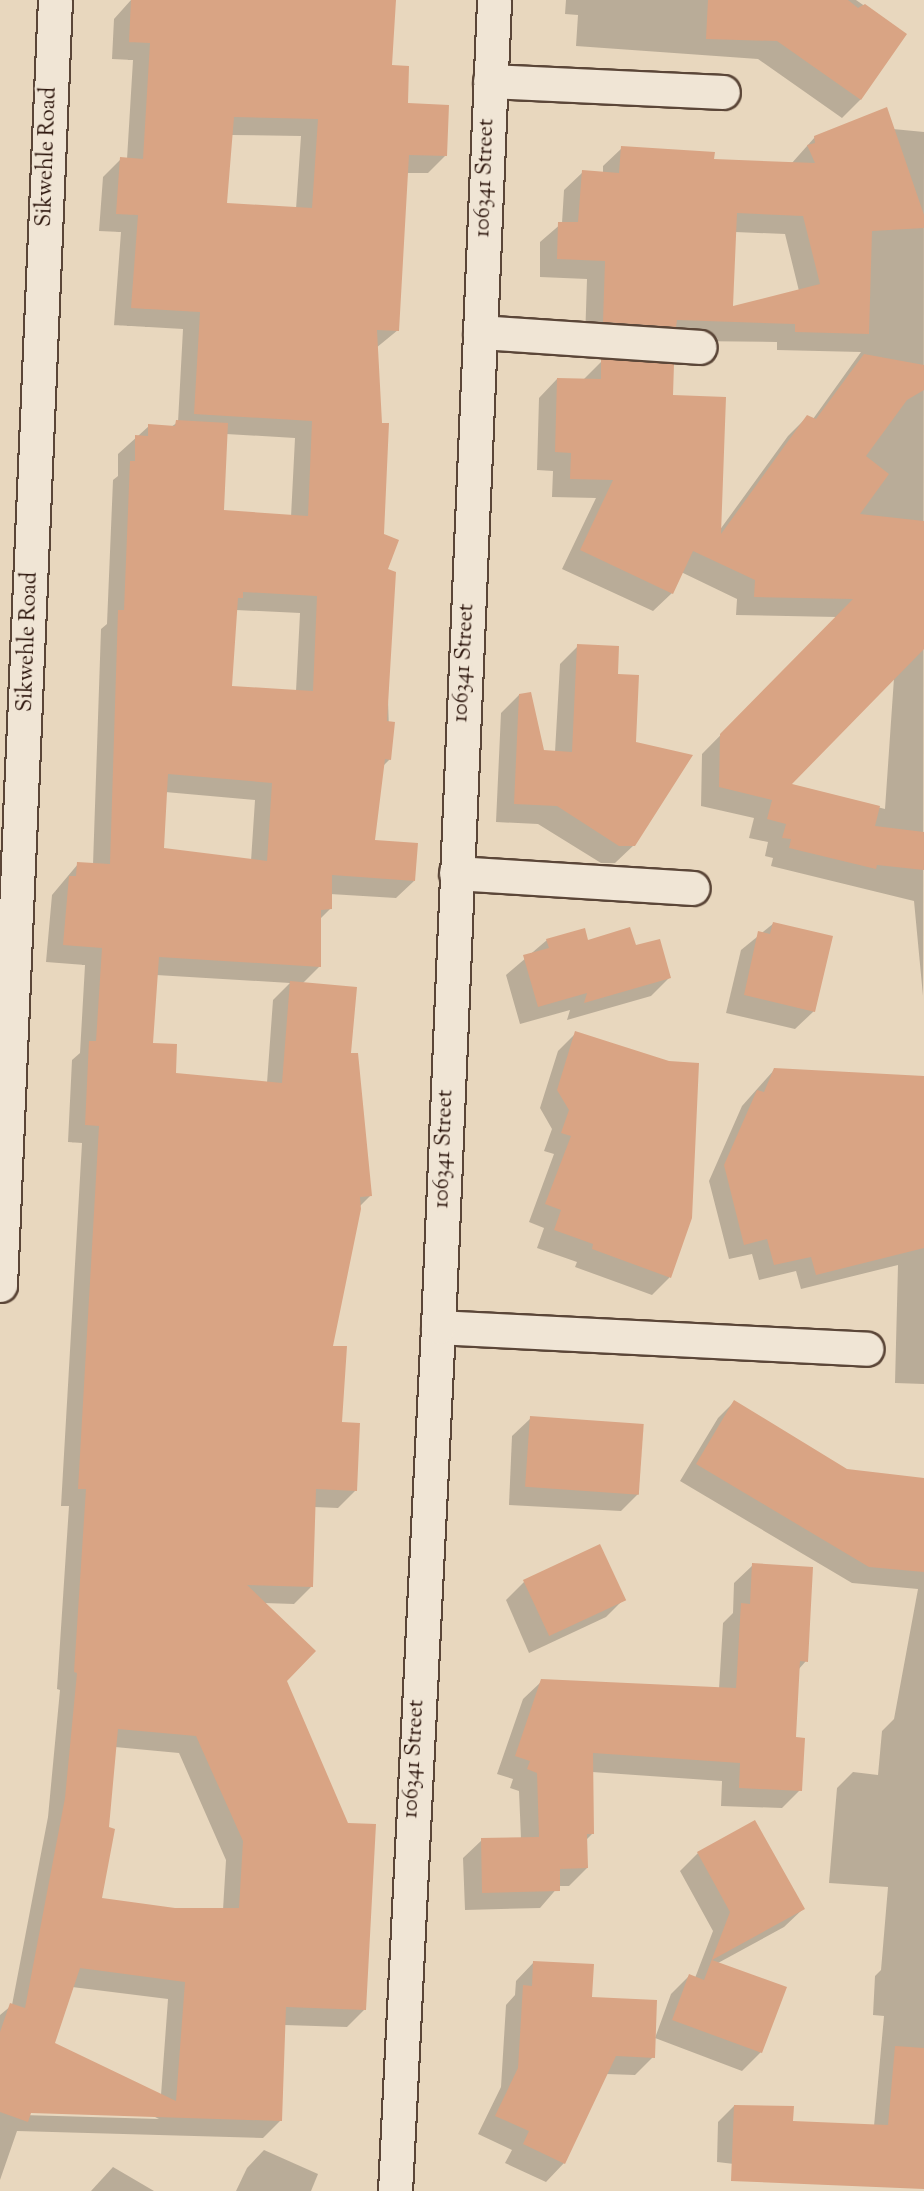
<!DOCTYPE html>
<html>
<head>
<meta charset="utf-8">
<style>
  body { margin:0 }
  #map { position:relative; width:924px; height:2191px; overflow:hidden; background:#e8d7be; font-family:"Sorts Mill Goudy",serif }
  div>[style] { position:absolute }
  .shadow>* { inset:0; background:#0003 }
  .building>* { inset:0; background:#d9a484; transform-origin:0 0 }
  .roads { filter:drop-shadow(2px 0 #5b4638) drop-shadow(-2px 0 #5b4638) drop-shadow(0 2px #5b4638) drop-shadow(0 -2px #5b4638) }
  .street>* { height:33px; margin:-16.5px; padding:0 16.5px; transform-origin:16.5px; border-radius:16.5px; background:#f0e5d5 }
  span { translate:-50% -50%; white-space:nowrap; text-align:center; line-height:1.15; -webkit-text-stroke:4.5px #f0e5d5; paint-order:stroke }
  .street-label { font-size:22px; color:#2c150c }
</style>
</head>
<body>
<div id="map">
  <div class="shadow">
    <i style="clip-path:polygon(evenodd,131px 0,394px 0,390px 67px,406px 105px,445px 156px,428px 173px,406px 173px,398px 330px,376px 348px,390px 759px,382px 767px,373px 841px,414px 881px,396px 898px,330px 894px,330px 909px,320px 919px,320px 966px,302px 984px,349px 1054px,371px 1195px,360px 1206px,331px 1347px,340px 1423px,356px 1490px,338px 1508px,314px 1507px,311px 1587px,294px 1604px,264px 1603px,365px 2009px,347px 2027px,284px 2025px,280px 2121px,263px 2138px,17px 2131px,0 2180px,0 2015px,12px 2005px,48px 1817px,60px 1690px,57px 1689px,69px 1506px,61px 1506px,82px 1143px,68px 1142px,72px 1060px,80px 1053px,85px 965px,46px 962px,52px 895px,78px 864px,93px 865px,101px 629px,107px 624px,113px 480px,118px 476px,118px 454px,149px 426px,171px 427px,178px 422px,183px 329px,114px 325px,121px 232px,99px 231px,103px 177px,121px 159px,127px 159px,133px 60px,112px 59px,114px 19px,131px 0,231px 135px,301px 136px,296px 209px,225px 205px,231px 135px,131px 0,226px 434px,295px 438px,291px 517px,222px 511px,226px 434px,131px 0,236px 610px,300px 613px,296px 691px,230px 687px,236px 610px,131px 0,165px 792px,255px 800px,251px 861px,162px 850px,165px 792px,131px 0,156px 975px,290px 983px,273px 1000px,267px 1083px,175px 1074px,151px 1045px,156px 975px,131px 0,115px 1747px,179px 1753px,226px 1860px,223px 1910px,175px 1910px,100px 1899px,115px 1747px,131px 0,72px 1987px,168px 1999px,161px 2095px,53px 2044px,72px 1987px,131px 0,24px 2112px,153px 2116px,159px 2119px,23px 2115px,24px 2112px)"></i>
    <i style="clip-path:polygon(566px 0,856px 0,905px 34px,860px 100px,842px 118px,758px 59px,576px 46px,578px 15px,565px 14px)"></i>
    <i style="clip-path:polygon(evenodd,893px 129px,924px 132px,923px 996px,914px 901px,771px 866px,773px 858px,765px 856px,768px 842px,749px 838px,754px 818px,701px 806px,702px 754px,837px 617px,736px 615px,737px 599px,681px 572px,672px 593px,653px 611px,562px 569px,596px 498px,552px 497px,553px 471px,537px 470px,539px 398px,557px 379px,583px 380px,602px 361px,671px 397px,719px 531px,788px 436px,807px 417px,813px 419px,861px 352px,777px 350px,777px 342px,585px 340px,587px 279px,540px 277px,540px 242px,562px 223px,564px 190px,583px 172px,603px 173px,603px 166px,622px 148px,713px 160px,791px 164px,815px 137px,893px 129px,735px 232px,785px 234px,799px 291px,731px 308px,735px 232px,893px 129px,894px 678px,885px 809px,790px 785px,894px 678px)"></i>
    <i style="clip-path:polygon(578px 646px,616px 675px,634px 845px,615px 863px,601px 863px,538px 824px,496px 822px,501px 713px,519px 695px,543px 752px,555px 752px,560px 664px)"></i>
    <i style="clip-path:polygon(774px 923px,814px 1011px,795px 1029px,726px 1013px,741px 950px)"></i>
    <i style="clip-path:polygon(547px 940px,635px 947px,669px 978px,651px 996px,567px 1020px,570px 1010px,520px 1024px,506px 975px)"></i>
    <i style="clip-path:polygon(576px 1033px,690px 1218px,669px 1278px,652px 1295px,575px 1267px,577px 1262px,537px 1248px,544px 1228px,529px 1222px,554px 1154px,544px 1151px,552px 1129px,540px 1108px,558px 1051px)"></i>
    <i style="clip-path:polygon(775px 1069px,924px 1078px,924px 1384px,895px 1383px,898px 1265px,801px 1289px,796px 1271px,759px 1280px,752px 1254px,729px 1259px,709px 1181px,742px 1106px)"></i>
    <i style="clip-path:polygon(734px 1402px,924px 1519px,924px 2186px,717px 2162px,718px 2122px,734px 2106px,791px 2123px,874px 2126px,884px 2016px,873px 2015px,875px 1976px,881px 1970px,888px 1887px,829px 1883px,837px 1788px,853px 1772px,878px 1775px,882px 1731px,894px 1719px,918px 1589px,852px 1583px,680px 1481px,718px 1418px)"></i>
    <i style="clip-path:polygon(531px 1418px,639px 1493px,621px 1511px,509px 1505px,512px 1436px)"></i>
    <i style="clip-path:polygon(753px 1565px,806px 1661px,798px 1670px,795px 1738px,800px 1790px,782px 1808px,721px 1806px,722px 1781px,592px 1772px,593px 1833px,586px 1840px,587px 1868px,569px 1886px,559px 1886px,540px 1908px,465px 1910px,463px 1858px,482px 1840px,521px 1839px,519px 1791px,510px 1788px,513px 1779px,497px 1774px,523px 1699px,542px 1681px,719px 1689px,723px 1623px,733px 1613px,734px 1583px)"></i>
    <i style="clip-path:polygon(524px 1582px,624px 1599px,606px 1617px,529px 1653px,506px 1600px)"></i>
    <i style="clip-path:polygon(698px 1853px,803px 1909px,784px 1927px,718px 1963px,761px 2052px,742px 2071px,655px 2038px,671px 1994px,689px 1976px,695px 1978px,713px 1931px,680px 1871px)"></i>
    <i style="clip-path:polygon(534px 1962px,590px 1998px,653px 2057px,635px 2075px,606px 2074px,564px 2163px,546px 2182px,505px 2163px,512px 2150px,478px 2134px,501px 2087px,506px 2005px,515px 1995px,516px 1981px)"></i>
    <i style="clip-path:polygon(264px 2150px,318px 2174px,311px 2191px,236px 2191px,247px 2168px)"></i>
    <i style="clip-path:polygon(113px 2167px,154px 2191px,91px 2191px)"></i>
  </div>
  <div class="building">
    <i style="clip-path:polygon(evenodd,131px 0,396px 0,392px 65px,409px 66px,408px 103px,449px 105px,447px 156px,409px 155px,399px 331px,377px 330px,382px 423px,389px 423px,384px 534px,399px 540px,388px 569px,396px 572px,387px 721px,395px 722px,391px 760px,385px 759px,375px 840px,418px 843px,415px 881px,332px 875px,332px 909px,321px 910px,321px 967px,159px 957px,153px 1043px,177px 1044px,176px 1073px,282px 1083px,290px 981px,357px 987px,351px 1053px,358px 1053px,372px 1196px,360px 1197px,361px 1209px,333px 1346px,347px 1346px,342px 1422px,360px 1423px,357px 1491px,316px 1489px,313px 1587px,247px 1585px,316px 1651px,287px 1681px,348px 1823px,376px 1824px,366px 2010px,286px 2007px,282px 2121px,31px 2113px,28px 2122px,0 2112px,0 2032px,10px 2003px,25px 2008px,65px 1798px,77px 1673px,74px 1672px,86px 1489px,78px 1489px,99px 1126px,85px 1125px,89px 1041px,96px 1041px,102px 948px,63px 945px,69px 876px,76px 876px,77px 862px,110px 864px,118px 610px,124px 610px,130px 461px,135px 461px,135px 435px,148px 436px,148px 424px,175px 426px,176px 420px,228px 423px,224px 510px,308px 516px,312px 421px,194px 414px,200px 312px,131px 308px,138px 215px,116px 214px,120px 157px,143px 159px,150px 43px,129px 42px,131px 0,234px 117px,318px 119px,312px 208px,227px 203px,234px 117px,131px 0,243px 592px,317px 596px,313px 691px,232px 686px,238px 598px,243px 598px,243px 592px,131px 0,168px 774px,272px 783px,267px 861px,164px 848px,168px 774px,131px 0,118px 1729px,196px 1736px,243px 1841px,239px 1908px,175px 1908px,102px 1898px,115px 1829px,109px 1827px,118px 1729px,131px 0,80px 1968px,185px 1982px,176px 2101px,55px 2043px,80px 1968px)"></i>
    <i style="clip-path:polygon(708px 0,848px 0,858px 8px,865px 4px,907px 34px,861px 100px,777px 41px,706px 39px)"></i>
    <i style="clip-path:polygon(evenodd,887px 107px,924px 215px,924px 228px,872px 231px,869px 334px,795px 332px,795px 324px,677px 320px,676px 327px,603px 322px,605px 261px,557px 259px,558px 222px,578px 222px,582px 170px,619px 173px,621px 146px,715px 152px,714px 159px,815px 163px,807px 145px,815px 143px,814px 136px,887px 107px,737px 213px,803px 216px,820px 284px,733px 306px,737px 213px)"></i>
    <i style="clip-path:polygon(864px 354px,924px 365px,924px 390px,907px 400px,866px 456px,889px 474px,860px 514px,924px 521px,924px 649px,792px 784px,880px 806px,875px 826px,924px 832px,924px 870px,877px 865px,876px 869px,789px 848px,791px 839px,782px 838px,786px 824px,767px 819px,772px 800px,719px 787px,720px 734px,853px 599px,754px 597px,755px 580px,693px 551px,673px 594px,580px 550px,613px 480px,570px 479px,571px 453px,555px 452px,557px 378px,601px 379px,601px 359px,674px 364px,673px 395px,726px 397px,721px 534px,807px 415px,816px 419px)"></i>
    <i style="clip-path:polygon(577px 644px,619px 646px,618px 674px,639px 675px,636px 742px,693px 755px,635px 846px,619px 846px,557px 806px,514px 804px,519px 694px,531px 692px,544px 750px,572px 752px)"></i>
    <i style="clip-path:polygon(773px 922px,833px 936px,815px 1012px,744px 995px,758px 931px,770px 934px)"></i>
    <i style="clip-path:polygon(630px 927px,636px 945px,660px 939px,671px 978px,584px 1003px,587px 993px,538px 1007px,523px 955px,549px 948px,546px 939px,585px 928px,588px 940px)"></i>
    <i style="clip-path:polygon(575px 1031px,669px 1061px,699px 1063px,692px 1218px,671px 1278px,592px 1249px,593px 1244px,554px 1230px,561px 1210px,545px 1204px,571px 1136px,561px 1133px,569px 1110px,557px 1090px)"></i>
    <i style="clip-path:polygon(774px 1068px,924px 1076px,924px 1248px,816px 1275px,811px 1257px,774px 1265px,767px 1239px,744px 1245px,724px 1165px,757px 1090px,764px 1092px)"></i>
    <i style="clip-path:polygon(734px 1400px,847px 1469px,924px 1478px,924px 1572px,869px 1567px,696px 1464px)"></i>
    <i style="left:530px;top:1416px;width:114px;height:71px;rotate:4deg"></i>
    <i style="left:600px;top:1544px;width:62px;height:85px;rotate:65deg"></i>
    <i style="clip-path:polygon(752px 1563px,813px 1567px,808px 1662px,800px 1661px,796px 1737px,805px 1738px,802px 1791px,739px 1788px,740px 1763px,593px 1753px,594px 1834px,587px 1834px,588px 1868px,560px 1869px,560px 1891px,482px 1893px,481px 1838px,539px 1837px,537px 1773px,527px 1769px,530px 1761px,515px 1756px,541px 1679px,736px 1688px,741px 1603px,750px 1604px)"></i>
    <i style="clip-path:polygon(755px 1820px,805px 1909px,712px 1960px,787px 1987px,762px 2053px,672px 2020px,689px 1974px,704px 1980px,730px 1912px,697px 1852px)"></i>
    <i style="clip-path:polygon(533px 1961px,594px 1964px,592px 1997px,657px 2000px,655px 2058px,616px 2056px,565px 2164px,523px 2144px,529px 2131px,495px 2116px,518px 2068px,523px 1985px,532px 1986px)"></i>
    <i style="clip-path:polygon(895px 2046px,924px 2048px,924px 2189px,731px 2181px,734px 2105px,794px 2106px,793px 2121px,888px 2125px)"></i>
  </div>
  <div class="roads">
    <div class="street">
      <i style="left:490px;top:81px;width:233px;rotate:2.7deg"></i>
      <i style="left:480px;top:332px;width:220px;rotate:3.9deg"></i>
      <i style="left:456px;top:873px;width:237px;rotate:3.6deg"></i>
      <i style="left:0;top:1285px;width:1286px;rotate:-87.55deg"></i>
      <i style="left:438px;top:1327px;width:429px;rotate:2.9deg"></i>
      <i style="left:395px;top:2191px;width:865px;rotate:-87.15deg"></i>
      <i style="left:438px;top:1327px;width:1328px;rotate:-87.58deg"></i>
    </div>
  </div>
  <div class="street-label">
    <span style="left:48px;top:157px;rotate:-88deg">Sikwehle Road</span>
    <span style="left:486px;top:178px;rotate:-88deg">106341 Street</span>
    <span style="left:29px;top:642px;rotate:-88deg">Sikwehle Road</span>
    <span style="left:465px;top:663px;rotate:-87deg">106341 Street</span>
    <span style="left:445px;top:1149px;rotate:-88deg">106341 Street</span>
    <span style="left:415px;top:1759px;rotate:-87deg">106341 Street</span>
  </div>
</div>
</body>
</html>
